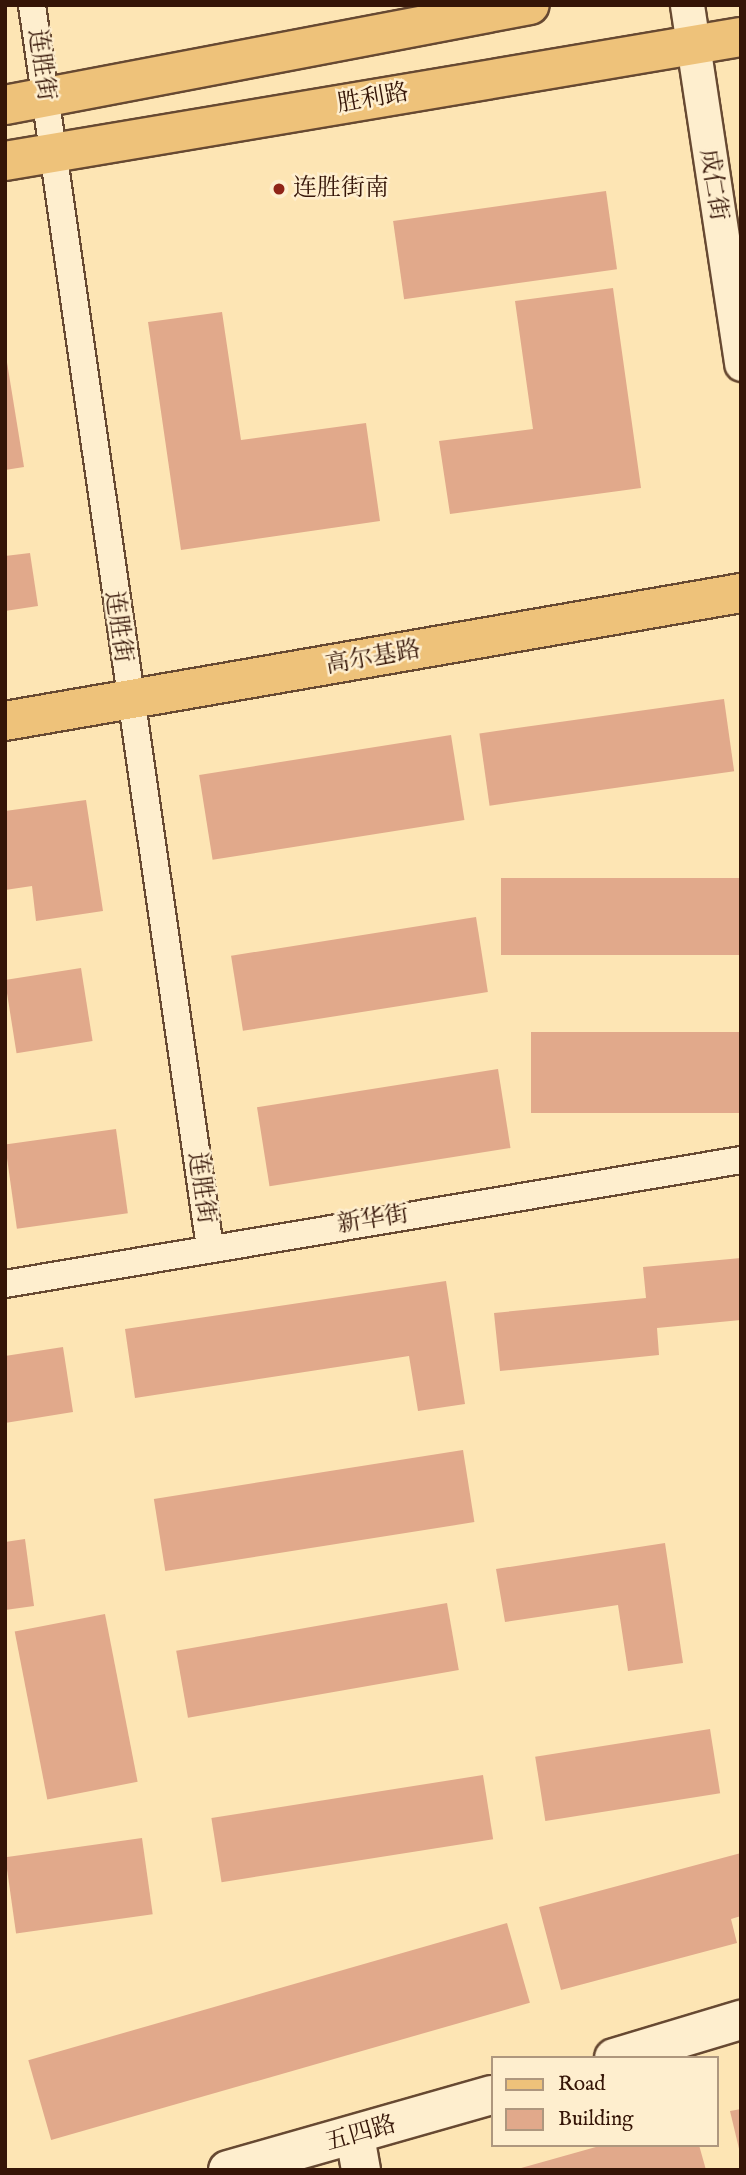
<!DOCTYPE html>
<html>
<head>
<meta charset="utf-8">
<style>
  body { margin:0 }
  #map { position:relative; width:746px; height:2175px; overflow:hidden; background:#fde5b4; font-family:"IM FELL English","Noto Serif SC",serif }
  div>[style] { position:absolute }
  .building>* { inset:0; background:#e1a98b; transform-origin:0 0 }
  .roads { filter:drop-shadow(2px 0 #674932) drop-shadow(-2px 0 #674932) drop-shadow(0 2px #674932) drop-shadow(0 -2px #674932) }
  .minor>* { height:26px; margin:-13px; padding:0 13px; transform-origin:13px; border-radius:13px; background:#feeece }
  .tertiary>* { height:33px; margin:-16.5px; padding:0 16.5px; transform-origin:16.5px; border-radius:16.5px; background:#feeece }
  .secondary>* { height:38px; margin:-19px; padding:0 19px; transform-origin:19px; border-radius:19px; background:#feeece }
  .primary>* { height:38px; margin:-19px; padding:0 19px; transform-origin:19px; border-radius:19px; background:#eec27a }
  .dots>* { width:19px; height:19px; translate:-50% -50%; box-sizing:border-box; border:4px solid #feeece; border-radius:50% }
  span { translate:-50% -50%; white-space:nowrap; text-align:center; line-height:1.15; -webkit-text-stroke:5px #feeece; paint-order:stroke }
  .street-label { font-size:24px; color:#351507 }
  .poi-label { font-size:24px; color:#351507 }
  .left { translate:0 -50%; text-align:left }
  .frame { position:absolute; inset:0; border:7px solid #351507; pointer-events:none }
  .legend { position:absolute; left:491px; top:2056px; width:228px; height:91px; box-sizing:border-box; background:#feeece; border:2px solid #ae977e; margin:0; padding:9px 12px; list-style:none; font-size:21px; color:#351507 }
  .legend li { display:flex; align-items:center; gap:14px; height:35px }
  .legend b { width:35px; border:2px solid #ae977e }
</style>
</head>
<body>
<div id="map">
  <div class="building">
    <i style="left:606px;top:191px;width:79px;height:215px;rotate:82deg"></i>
    <i style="clip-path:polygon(613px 288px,641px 488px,450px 514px,439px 441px,533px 429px,515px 301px)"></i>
    <i style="clip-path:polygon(222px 312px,241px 440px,366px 423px,380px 521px,181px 550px,148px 322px)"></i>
    <i style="clip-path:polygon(5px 350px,24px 467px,5px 470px)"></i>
    <i style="clip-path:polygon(30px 553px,38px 606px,5px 611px,5px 556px)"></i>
    <i style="left:724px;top:699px;width:73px;height:247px;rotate:82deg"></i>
    <i style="left:451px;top:735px;width:86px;height:255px;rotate:81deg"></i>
    <i style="clip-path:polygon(86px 800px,103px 911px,36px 921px,32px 886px,5px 890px,5px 811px)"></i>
    <i style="left:741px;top:878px;width:77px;height:240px;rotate:90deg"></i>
    <i style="left:476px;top:917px;width:76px;height:248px;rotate:81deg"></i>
    <i style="left:81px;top:968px;width:74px;height:77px;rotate:81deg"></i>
    <i style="left:741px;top:1032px;width:81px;height:210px;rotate:90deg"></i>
    <i style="left:498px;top:1069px;width:80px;height:244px;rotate:81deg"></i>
    <i style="left:116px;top:1129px;width:85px;height:112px;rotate:82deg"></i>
    <i style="clip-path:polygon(741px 1258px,741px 1320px,657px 1328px,659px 1355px,500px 1371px,494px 1313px,646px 1298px,643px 1267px)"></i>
    <i style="clip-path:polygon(446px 1281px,465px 1404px,418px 1411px,409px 1356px,135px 1398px,125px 1329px)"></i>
    <i style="clip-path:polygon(63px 1347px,73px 1412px,5px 1423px,5px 1356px)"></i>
    <i style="left:463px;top:1450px;width:73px;height:313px;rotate:81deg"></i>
    <i style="clip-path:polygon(25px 1539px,34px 1606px,5px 1610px,5px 1542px)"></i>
    <i style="clip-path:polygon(665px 1543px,683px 1663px,628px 1671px,618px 1605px,505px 1622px,496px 1569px)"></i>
    <i style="left:447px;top:1603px;width:68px;height:275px;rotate:80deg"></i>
    <i style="left:105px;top:1614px;width:171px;height:92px;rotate:79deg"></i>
    <i style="left:710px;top:1729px;width:65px;height:177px;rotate:81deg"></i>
    <i style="left:483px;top:1775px;width:65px;height:275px;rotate:81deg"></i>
    <i style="left:142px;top:1838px;width:77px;height:138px;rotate:82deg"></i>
    <i style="clip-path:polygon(741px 1853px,741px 1916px,731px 1919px,737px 1943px,561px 1990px,539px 1907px)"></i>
    <i style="left:507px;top:1923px;width:83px;height:498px;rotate:74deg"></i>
    <i style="clip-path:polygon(741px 2109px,741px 2153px,740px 2153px,730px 2111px)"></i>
    <i style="clip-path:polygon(603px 2145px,699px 2145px,706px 2170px,514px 2170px)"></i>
  </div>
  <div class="roads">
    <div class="minor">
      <i style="left:32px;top:5px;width:1256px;rotate:81.85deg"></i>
      <i style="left:5px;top:1284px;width:746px;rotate:-9.56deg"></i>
    </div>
    <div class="tertiary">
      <i style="left:687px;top:5px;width:363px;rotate:81.4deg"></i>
    </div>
    <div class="secondary">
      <i style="left:614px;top:2058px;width:133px;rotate:-16.7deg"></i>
      <i style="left:355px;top:2136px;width:35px;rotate:80deg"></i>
      <i style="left:228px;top:2170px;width:274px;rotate:-15.9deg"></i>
    </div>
    <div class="primary">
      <i style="left:5px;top:105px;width:534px;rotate:-10.78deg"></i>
      <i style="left:5px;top:161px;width:746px;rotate:-9.56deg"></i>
      <i style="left:5px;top:721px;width:747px;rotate:-9.87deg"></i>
    </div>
  </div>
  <div class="dots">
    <i style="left:279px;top:189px;background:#8f2418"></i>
  </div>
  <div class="street-label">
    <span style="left:41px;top:65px;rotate:82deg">连胜街</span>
    <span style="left:373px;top:99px;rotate:-10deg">胜利路</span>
    <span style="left:713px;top:185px;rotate:81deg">成仁街</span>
    <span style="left:118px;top:627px;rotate:82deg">连胜街</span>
    <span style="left:373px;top:658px;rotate:-10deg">高尔基路</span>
    <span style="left:201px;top:1188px;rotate:82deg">连胜街</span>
    <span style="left:373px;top:1220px;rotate:-9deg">新华街</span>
    <span style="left:361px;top:2134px;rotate:-16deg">五四路</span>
  </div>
  <div class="poi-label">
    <span class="left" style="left:293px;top:189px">连胜街南</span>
  </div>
  <div class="frame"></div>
  <ul class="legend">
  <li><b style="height:9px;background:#eec27a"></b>Road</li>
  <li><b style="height:19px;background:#e1a98b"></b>Building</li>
  </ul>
</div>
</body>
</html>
